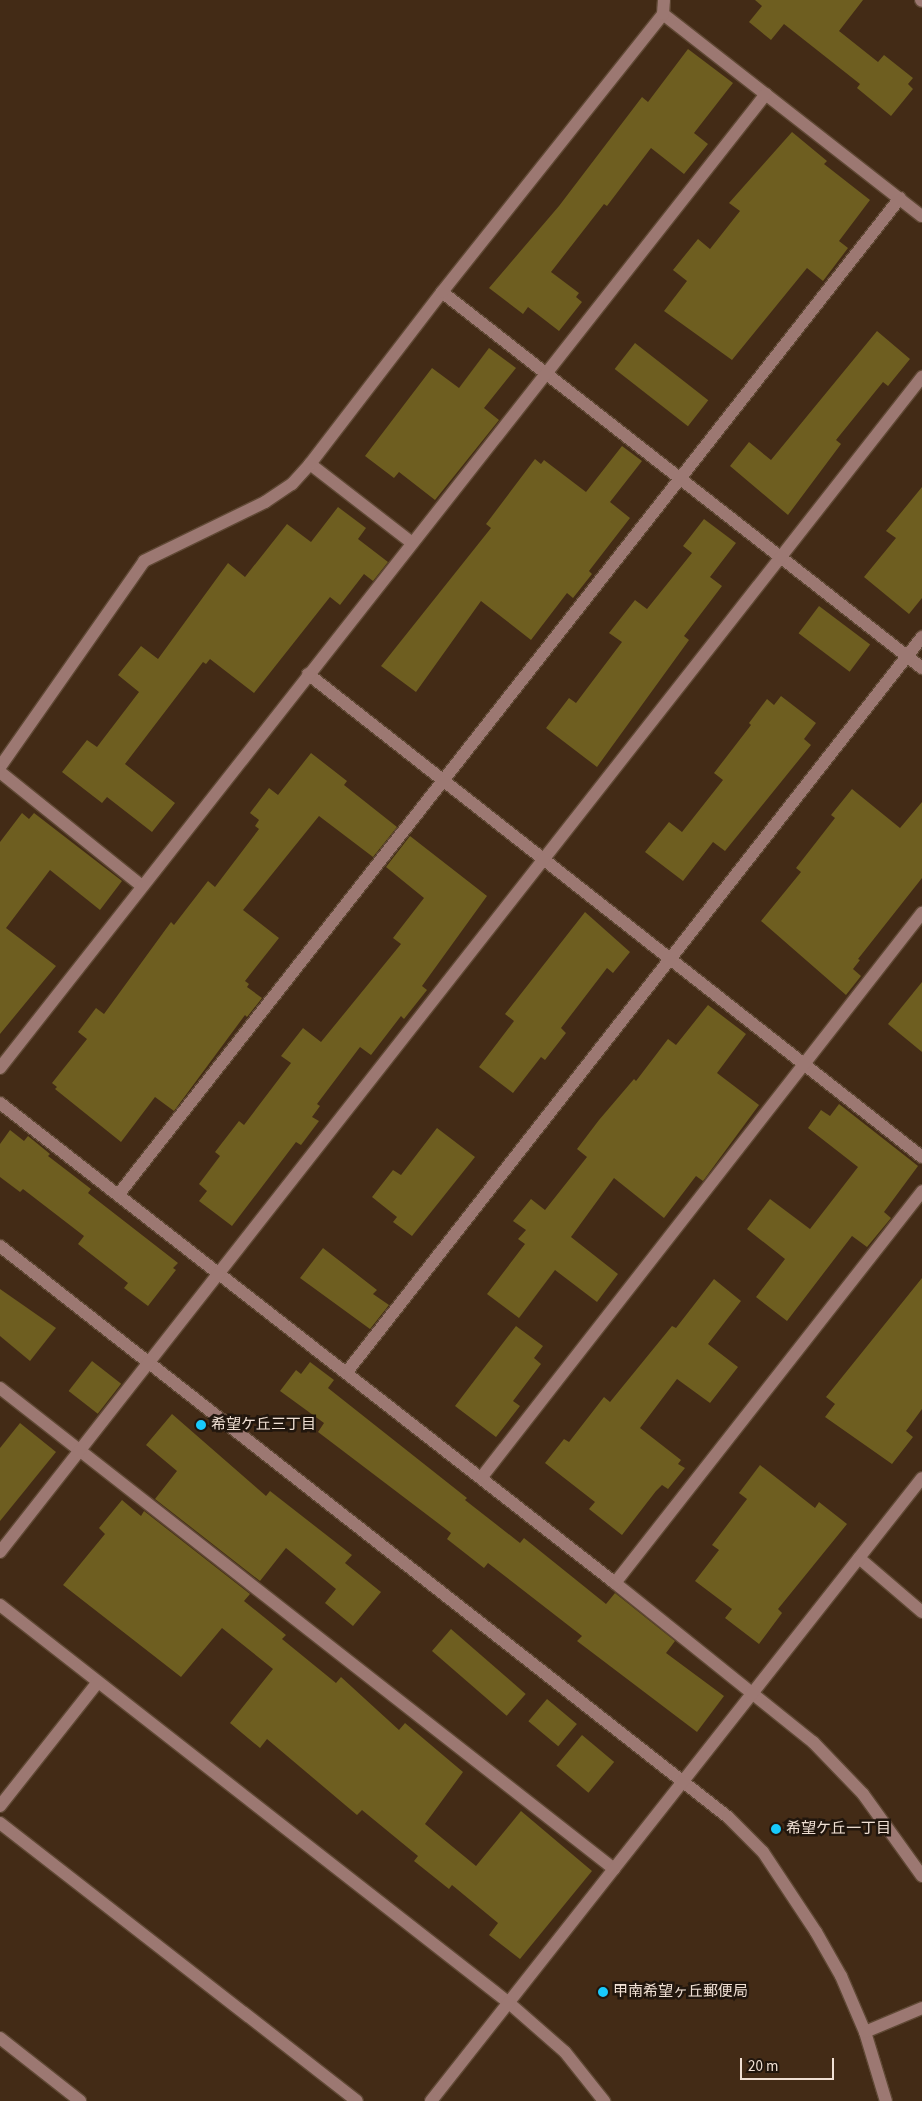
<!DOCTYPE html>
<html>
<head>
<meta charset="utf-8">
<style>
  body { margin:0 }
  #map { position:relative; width:922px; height:2101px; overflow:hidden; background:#432b16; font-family:"Source Sans 3","Noto Sans JP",sans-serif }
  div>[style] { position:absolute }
  .building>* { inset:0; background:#6e5e20; transform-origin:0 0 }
  .roads { filter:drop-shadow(1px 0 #5f4834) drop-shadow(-1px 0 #5f4834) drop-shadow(0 1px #5f4834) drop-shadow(0 -1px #5f4834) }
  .minor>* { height:12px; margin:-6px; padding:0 6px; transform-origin:6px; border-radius:6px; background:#9c7872 }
  .dots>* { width:14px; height:14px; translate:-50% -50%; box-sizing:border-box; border:2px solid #21160d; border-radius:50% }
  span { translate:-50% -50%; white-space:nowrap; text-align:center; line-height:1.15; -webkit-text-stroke:5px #21160d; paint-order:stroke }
  .poi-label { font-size:15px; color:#f0e0d4 }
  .left { translate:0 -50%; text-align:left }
  .scale { position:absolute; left:740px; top:2058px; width:94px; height:22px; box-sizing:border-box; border:2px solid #f0e0d4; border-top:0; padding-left:6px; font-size:15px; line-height:18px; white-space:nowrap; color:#f0e0d4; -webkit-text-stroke:4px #21160d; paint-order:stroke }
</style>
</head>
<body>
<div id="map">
  <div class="building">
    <i style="clip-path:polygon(755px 0,863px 0,839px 31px,878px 62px,884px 55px,913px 78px,908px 84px,913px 89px,891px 116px,857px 88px,860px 84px,784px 24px,771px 40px,749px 22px,762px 6px)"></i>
    <i style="clip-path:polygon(688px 49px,733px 83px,694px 133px,708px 144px,684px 174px,651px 148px,607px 206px,604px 204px,551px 272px,579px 293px,576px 297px,582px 302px,559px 331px,528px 307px,523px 314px,489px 288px,559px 206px,642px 97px,648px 102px)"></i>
    <i style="clip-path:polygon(792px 132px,827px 161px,824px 164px,870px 200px,839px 241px,848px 248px,823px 281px,807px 268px,732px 360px,664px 311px,687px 281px,673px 270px,698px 239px,710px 249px,740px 211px,729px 203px)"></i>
    <i style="clip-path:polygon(877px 331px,910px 359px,888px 386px,883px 382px,836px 440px,841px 444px,788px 515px,730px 466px,749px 442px,771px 460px)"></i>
    <i style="left:635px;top:343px;width:93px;height:33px;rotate:38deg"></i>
    <i style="clip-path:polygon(489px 348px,516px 368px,484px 408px,499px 420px,435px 500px,399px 472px,394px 478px,365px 456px,432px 368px,459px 388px)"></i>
    <i style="clip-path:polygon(622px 446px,642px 461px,610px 502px,630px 518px,589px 571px,592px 574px,573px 598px,567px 593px,531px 640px,481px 601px,416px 692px,381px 666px,491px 528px,486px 524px,535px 459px,541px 464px,544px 460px,586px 492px)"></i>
    <i style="clip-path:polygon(922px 487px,922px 598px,909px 614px,864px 577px,896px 538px,886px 531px)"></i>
    <i style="clip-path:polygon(338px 507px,366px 528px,358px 539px,388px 562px,373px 581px,364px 574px,340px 605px,330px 597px,254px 693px,210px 659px,206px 664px,203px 662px,125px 764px,175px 803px,152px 832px,107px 797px,102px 803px,62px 772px,87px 740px,97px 747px,139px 692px,118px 675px,141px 646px,158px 659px,228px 563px,245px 577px,287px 524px,311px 542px)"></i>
    <i style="clip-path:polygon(704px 519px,736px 543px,710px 577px,722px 586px,684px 636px,689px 640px,597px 767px,546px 728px,569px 698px,576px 703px,622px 642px,609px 633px,635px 600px,647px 609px,692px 553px,683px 546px)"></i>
    <i style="left:819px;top:606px;width:64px;height:34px;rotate:37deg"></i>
    <i style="clip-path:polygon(781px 696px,816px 723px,804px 739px,811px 745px,725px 851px,713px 842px,683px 881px,645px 852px,669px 822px,682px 832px,723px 780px,714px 773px,751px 725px,749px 723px,767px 699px,774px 705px)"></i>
    <i style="clip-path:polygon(311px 753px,347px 781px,344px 785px,397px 827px,373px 857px,319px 816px,243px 910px,279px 938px,245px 981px,249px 984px,247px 987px,262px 998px,247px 1017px,245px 1015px,174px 1111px,155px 1097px,121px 1142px,55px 1089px,57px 1087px,52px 1083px,87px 1039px,78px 1032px,96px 1008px,104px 1014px,171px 922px,174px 925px,208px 881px,215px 887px,259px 829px,255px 826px,259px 820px,250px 813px,269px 788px,278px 795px)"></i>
    <i style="clip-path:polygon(852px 789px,900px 828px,922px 802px,922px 878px,858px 959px,860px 960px,853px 969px,861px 976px,846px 995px,761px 921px,801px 872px,796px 868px,835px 818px,831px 815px)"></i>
    <i style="clip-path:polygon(22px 813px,29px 819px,34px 813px,122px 881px,100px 910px,50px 870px,6px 928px,56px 966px,0 1034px,0 842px)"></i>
    <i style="clip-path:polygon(410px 836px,487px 896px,422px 986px,427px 990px,404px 1019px,401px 1016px,371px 1055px,360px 1047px,317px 1104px,320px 1106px,312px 1117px,319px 1121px,301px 1145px,296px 1142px,232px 1226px,199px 1201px,207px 1191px,199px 1184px,220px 1156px,215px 1152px,239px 1121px,244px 1125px,291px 1063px,281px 1056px,303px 1028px,321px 1042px,401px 944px,393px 938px,424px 898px,386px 867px)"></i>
    <i style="clip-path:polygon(585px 912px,630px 952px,613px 973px,607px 968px,561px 1028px,566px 1033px,545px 1060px,541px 1057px,513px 1093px,479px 1067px,514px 1021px,505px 1014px)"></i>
    <i style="clip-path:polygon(922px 982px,922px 1052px,888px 1024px)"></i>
    <i style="clip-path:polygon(708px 1005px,746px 1034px,717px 1073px,759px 1105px,703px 1181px,696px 1176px,664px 1218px,614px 1178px,571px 1237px,618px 1274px,597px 1302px,555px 1270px,519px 1318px,487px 1294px,525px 1244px,518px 1239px,526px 1230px,513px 1221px,531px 1199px,545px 1210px,587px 1157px,577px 1149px,599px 1120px,634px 1079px,636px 1081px,668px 1039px,676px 1045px)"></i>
    <i style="clip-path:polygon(839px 1104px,918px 1166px,884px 1212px,891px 1218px,867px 1247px,852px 1236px,787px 1321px,756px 1297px,785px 1259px,747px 1229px,770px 1199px,810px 1229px,858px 1167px,808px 1128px,821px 1110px,830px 1116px)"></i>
    <i style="clip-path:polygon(437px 1128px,475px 1157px,412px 1236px,393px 1222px,397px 1217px,372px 1197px,393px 1170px,401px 1175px)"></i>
    <i style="clip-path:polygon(10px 1130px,24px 1141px,28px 1136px,50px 1154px,48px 1156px,91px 1189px,88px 1193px,178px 1263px,173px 1268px,176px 1270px,148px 1306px,124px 1288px,128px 1283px,78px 1244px,84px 1236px,23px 1189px,20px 1192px,0 1177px,0 1144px)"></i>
    <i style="clip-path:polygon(323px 1248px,377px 1290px,373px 1294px,389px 1305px,370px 1329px,300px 1278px)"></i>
    <i style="clip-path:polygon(922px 1278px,922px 1409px,906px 1431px,913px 1437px,892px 1464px,825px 1417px,835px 1404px,826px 1397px)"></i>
    <i style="clip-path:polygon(714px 1279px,741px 1301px,708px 1344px,738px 1367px,710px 1403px,677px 1379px,640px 1428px,681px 1460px,678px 1464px,685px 1468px,668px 1489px,662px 1485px,656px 1491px,622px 1535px,589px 1509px,595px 1502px,545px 1463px,564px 1439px,569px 1442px,604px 1397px,610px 1402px,672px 1326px,676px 1328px)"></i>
    <i style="clip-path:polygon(0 1289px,56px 1328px,30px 1361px,0 1336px)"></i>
    <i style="clip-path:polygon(516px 1326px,543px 1346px,534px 1358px,541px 1364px,513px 1401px,520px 1406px,496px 1437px,455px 1406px)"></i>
    <i style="left:92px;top:1361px;width:37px;height:38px;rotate:38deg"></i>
    <i style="clip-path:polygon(310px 1362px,334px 1380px,328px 1388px,467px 1498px,465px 1500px,520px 1543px,524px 1538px,606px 1604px,615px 1593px,675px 1641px,666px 1653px,724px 1696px,697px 1732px,577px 1641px,582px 1636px,488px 1563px,484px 1568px,447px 1539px,451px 1533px,318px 1432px,324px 1423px,280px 1391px,296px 1370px,301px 1374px)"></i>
    <i style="clip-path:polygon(172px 1414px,266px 1496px,270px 1491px,352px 1555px,345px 1563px,381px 1592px,353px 1626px,325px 1603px,336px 1589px,286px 1548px,260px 1581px,155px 1499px,177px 1471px,146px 1445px)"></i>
    <i style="clip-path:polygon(20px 1423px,56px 1452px,0 1521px,0 1448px)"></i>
    <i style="clip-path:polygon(760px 1465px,815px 1508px,819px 1502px,847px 1524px,778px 1609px,782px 1613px,759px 1644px,725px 1618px,732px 1609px,695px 1581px,719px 1550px,712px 1545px,747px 1499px,739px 1493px)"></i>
    <i style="clip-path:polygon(122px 1500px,141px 1516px,144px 1511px,250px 1594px,244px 1601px,286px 1635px,282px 1639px,336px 1683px,341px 1677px,399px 1730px,405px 1723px,463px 1772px,425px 1824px,476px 1866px,521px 1811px,592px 1871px,520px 1959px,489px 1935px,498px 1923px,452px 1885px,449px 1889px,414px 1861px,418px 1856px,362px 1810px,357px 1815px,267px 1739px,260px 1748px,230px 1723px,273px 1669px,222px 1628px,181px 1677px,63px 1585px,105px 1534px,99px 1528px)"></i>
    <i style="left:451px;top:1629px;width:99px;height:29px;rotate:41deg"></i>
    <i style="left:547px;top:1699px;width:39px;height:29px;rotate:40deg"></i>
    <i style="left:582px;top:1735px;width:42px;height:40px;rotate:40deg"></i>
  </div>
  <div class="roads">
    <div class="minor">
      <i style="left:921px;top:0;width:1px;rotate:45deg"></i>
      <i style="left:663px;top:14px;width:328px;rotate:38deg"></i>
      <i style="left:442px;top:292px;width:610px;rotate:38.07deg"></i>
      <i style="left:310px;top:464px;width:128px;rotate:37.7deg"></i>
      <i style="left:308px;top:674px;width:781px;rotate:38.19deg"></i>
      <i style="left:0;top:767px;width:251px;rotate:-55deg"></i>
      <i style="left:144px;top:561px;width:135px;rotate:-26deg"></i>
      <i style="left:265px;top:502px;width:32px;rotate:-34deg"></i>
      <i style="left:292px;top:484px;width:27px;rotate:-48deg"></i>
      <i style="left:310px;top:464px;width:217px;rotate:-52.5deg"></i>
      <i style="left:442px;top:292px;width:355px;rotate:-51.5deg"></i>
      <i style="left:663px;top:14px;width:14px;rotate:-86deg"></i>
      <i style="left:0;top:772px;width:182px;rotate:38.8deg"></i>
      <i style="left:0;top:1068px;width:1239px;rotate:-51.82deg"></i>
      <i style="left:0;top:1103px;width:780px;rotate:37.97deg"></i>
      <i style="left:615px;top:1583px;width:254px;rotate:38.8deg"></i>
      <i style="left:813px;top:1742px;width:72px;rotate:46.1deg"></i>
      <i style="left:863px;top:1794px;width:101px;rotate:54.3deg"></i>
      <i style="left:118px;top:1195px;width:1267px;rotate:-51.89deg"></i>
      <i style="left:0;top:1246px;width:925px;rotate:38.11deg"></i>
      <i style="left:728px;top:1817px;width:49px;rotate:45deg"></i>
      <i style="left:763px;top:1852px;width:96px;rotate:56.5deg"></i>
      <i style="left:816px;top:1932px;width:51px;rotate:60.4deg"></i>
      <i style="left:841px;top:1976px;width:61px;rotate:66.8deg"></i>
      <i style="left:865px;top:2032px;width:72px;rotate:73.1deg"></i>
      <i style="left:346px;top:1373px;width:935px;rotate:-51.95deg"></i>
      <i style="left:0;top:1388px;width:780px;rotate:38.07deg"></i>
      <i style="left:481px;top:1478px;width:717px;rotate:-52.03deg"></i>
      <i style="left:0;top:1552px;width:1494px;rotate:-51.88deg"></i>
      <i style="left:859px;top:1558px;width:83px;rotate:40.6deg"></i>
      <i style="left:615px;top:1583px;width:498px;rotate:-51.9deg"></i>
      <i style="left:0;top:1605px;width:646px;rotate:38.02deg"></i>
      <i style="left:509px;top:2003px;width:74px;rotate:41.2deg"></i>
      <i style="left:565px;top:2052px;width:63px;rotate:51.5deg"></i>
      <i style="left:0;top:1806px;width:158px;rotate:-51.7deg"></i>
      <i style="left:0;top:1823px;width:452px;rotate:37.9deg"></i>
      <i style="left:865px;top:2032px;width:62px;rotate:-22.8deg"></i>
      <i style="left:0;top:2038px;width:102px;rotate:38.2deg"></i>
      <i style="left:431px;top:2101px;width:793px;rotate:-51.76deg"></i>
    </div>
  </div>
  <div class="dots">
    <i style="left:201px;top:1425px;background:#18cafc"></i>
    <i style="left:776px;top:1829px;background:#18cafc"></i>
    <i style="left:603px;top:1992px;background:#18cafc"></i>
  </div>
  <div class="poi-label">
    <span class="left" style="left:211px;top:1425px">希望ケ丘三丁目</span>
    <span class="left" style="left:786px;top:1829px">希望ケ丘一丁目</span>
    <span class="left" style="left:613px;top:1992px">甲南希望ヶ丘郵便局</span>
  </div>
  <div class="scale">20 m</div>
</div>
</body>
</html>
